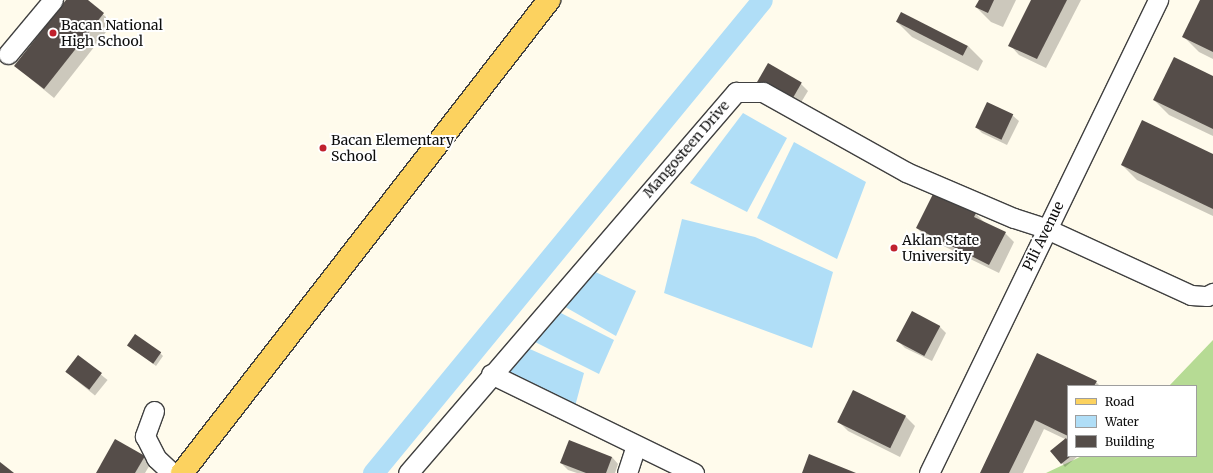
<!DOCTYPE html>
<html>
<head>
<meta charset="utf-8">
<style>
  body { margin:0 }
  #map { position:relative; width:1213px; height:473px; overflow:hidden; background:#fffbec; font-family:Merriweather,serif }
  div>[style] { position:absolute }
  .forest>* { inset:0; background:#b6db94 }
  .water>* { inset:0; background:#b0def7 }
  .shadow>* { inset:0; background:#0003; transform-origin:0 0 }
  .canal>* { height:21px; margin:-10.5px; padding:0 10.5px; transform-origin:10.5px; border-radius:10.5px; background:#b0def7 }
  .building>* { inset:0; background:#554d49; transform-origin:0 0 }
  .roads { filter:drop-shadow(1px 0 #404040) drop-shadow(-1px 0 #404040) drop-shadow(0 1px #404040) drop-shadow(0 -1px #404040) }
  .minor>* { height:19px; margin:-9.5px; padding:0 9.5px; transform-origin:9.5px; border-radius:9.5px; background:#fff }
  .major>* { height:22px; margin:-11px; padding:0 11px; transform-origin:11px; border-radius:11px; background:#fcd25f }
  .dots>* { width:11px; height:11px; translate:-50% -50%; box-sizing:border-box; border:2px solid #fff; border-radius:50% }
  span { translate:-50% -50%; white-space:nowrap; text-align:center; line-height:1.15; -webkit-text-stroke:4px #fff; paint-order:stroke }
  .poi-label { font-size:14px; color:#0d0d0d }
  .left { translate:0 -50%; text-align:left }
  .street-label { font-size:14px; color:#0d0d0d }
  .legend { position:absolute; left:1067px; top:385px; width:130px; height:72px; box-sizing:border-box; background:#fff; border:1px solid #9e9e9e; margin:0; padding:5px 7px; list-style:none; font-size:12px; color:#0d0d0d }
  .legend li { display:flex; align-items:center; gap:8px; height:20px }
  .legend b { width:20px; border:1px solid #9e9e9e }
</style>
</head>
<body>
<div id="map">
  <div class="forest">
    <i style="clip-path:polygon(1213px 340px,1213px 473px,1046px 473px,1082px 456px,1196px 456px,1196px 386px,1169px 386px)"></i>
  </div>
  <div class="water">
    <i style="clip-path:polygon(743px 113px,787px 138px,747px 212px,690px 183px)"></i>
    <i style="clip-path:polygon(794px 142px,866px 182px,837px 259px,757px 218px)"></i>
    <i style="clip-path:polygon(682px 219px,755px 237px,833px 272px,812px 348px,664px 293px)"></i>
    <i style="clip-path:polygon(587px 268px,636px 291px,616px 336px,560px 304px)"></i>
    <i style="clip-path:polygon(553px 309px,614px 340px,599px 374px,525px 337px)"></i>
    <i style="clip-path:polygon(523px 346px,584px 373px,574px 410px,497px 375px)"></i>
  </div>
  <div class="shadow">
    <i style="clip-path:polygon(67px 0,86px 0,113px 23px,54px 98px,15px 66px)"></i>
    <i style="clip-path:polygon(980px 0,1016px 0,1003px 27px,991px 22px,976px 7px)"></i>
    <i style="clip-path:polygon(1033px 0,1081px 0,1046px 68px,1019px 55px,1010px 45px)"></i>
    <i style="clip-path:polygon(1202px 0,1213px 0,1213px 59px,1199px 52px,1184px 37px)"></i>
    <i style="clip-path:polygon(897px 22px,968px 46px,983px 61px,978px 71px,912px 37px)"></i>
    <i style="clip-path:polygon(769px 64px,801px 84px,808px 91px,797px 109px)"></i>
    <i style="clip-path:polygon(1213px 77px,1213px 136px,1169px 115px,1154px 100px)"></i>
    <i style="clip-path:polygon(1012px 115px,1019px 121px,1007px 145px,982px 133px,976px 127px)"></i>
    <i style="clip-path:polygon(1213px 155px,1213px 216px,1137px 180px,1122px 165px)"></i>
    <i style="clip-path:polygon(975px 213px,985px 223px,1005px 233px,1014px 242px,999px 273px,927px 238px,917px 228px)"></i>
    <i style="clip-path:polygon(939px 326px,946px 333px,932px 361px,905px 348px,898px 341px)"></i>
    <i style="clip-path:polygon(132px 348px,160px 353px,163px 356px,156px 366px)"></i>
    <i style="clip-path:polygon(1038px 354px,1096px 382px,1100px 386px,1068px 386px,1068px 456px,1078px 456px,1065px 467px,1052px 451px,1065px 439px,1044px 429px,1023px 473px,981px 473px)"></i>
    <i style="left:78px;top:356px;width:38px;height:20px;rotate:39deg"></i>
    <i style="clip-path:polygon(854px 391px,906px 417px,915px 426px,900px 457px,848px 431px,839px 422px)"></i>
    <i style="clip-path:polygon(144px 456px,151px 463px,145px 473px,97px 473px)"></i>
    <i style="clip-path:polygon(612px 457px,618px 464px,615px 473px,577px 473px,568px 470px,561px 463px)"></i>
  </div>
  <div class="canal">
    <i style="left:373px;top:473px;width:612px;rotate:-50.57deg"></i>
  </div>
  <div class="building">
    <i style="clip-path:polygon(66px 0,88px 0,104px 13px,44px 89px,14px 66px)"></i>
    <i style="clip-path:polygon(979px 0,994px 0,988px 13px,975px 7px)"></i>
    <i style="clip-path:polygon(1031px 0,1067px 0,1037px 59px,1008px 46px)"></i>
    <i style="clip-path:polygon(1200px 0,1213px 0,1213px 52px,1182px 37px)"></i>
    <i style="left:901px;top:12px;width:75px;height:11px;rotate:27deg"></i>
    <i style="clip-path:polygon(1174px 57px,1213px 76px,1213px 129px,1153px 100px)"></i>
    <i style="left:768px;top:63px;width:39px;height:23px;rotate:30deg"></i>
    <i style="left:987px;top:102px;width:29px;height:28px;rotate:25deg"></i>
    <i style="clip-path:polygon(1142px 120px,1213px 154px,1213px 209px,1121px 165px)"></i>
    <i style="clip-path:polygon(934px 192px,976px 213px,974px 217px,1006px 232px,989px 265px,916px 228px)"></i>
    <i style="left:912px;top:311px;width:32px;height:34px;rotate:28deg"></i>
    <i style="left:135px;top:334px;width:32px;height:14px;rotate:35deg"></i>
    <i style="clip-path:polygon(1037px 353px,1097px 381px,1094px 386px,1068px 386px,1068px 436px,1035px 420px,1009px 473px,980px 473px)"></i>
    <i style="left:78px;top:355px;width:30px;height:21px;rotate:37deg"></i>
    <i style="left:853px;top:390px;width:59px;height:36px;rotate:26deg"></i>
    <i style="clip-path:polygon(1066px 438px,1068px 441px,1068px 456px,1071px 456px,1061px 464px,1050px 451px)"></i>
    <i style="clip-path:polygon(115px 439px,145px 456px,135px 473px,96px 473px)"></i>
    <i style="clip-path:polygon(569px 440px,612px 457px,606px 473px,586px 473px,560px 463px)"></i>
    <i style="clip-path:polygon(809px 454px,856px 473px,802px 473px)"></i>
    <i style="clip-path:polygon(0 462px,14px 473px,0 473px)"></i>
  </div>
  <div class="roads">
    <div class="minor">
      <i style="left:8px;top:54px;width:70px;rotate:-50.2deg"></i>
      <i style="left:491px;top:374px;width:226px;rotate:26deg"></i>
      <i style="left:154px;top:411px;width:27px;rotate:110deg"></i>
      <i style="left:145px;top:436px;width:25px;rotate:63deg"></i>
      <i style="left:156px;top:458px;width:22px;rotate:43deg"></i>
      <i style="left:408px;top:473px;width:503px;rotate:-49.28deg"></i>
      <i style="left:736px;top:92px;width:27px"></i>
      <i style="left:763px;top:92px;width:164px;rotate:29.2deg"></i>
      <i style="left:906px;top:172px;width:117px;rotate:23.1deg"></i>
      <i style="left:1014px;top:218px;width:35px;rotate:18deg"></i>
      <i style="left:1047px;top:229px;width:158px;rotate:24.6deg"></i>
      <i style="left:1191px;top:295px;width:16px;rotate:4deg"></i>
      <i style="left:1207px;top:296px;width:7px;rotate:-27deg"></i>
      <i style="left:627px;top:473px;width:29px;rotate:-72deg"></i>
      <i style="left:929px;top:473px;width:526px;rotate:-64.17deg"></i>
    </div>
    <div class="major">
      <i style="left:182px;top:473px;width:599px;rotate:-52.19deg"></i>
    </div>
  </div>
  <div class="dots">
    <i style="left:53px;top:33px;background:#c0212d"></i>
    <i style="left:323px;top:148px;background:#c0212d"></i>
    <i style="left:894px;top:248px;background:#c0212d"></i>
  </div>
  <div class="poi-label">
    <span class="left" style="left:61px;top:33px">Bacan National<br>High School</span>
    <span class="left" style="left:331px;top:148px">Bacan Elementary<br>School</span>
    <span class="left" style="left:902px;top:248px">Aklan State<br>University</span>
  </div>
  <div class="street-label">
    <span style="left:686px;top:149px;rotate:-49deg">Mangosteen Drive</span>
    <span style="left:1043px;top:236px;rotate:-64deg">Pili Avenue</span>
  </div>
  <ul class="legend">
  <li><b style="height:5px;background:#fcd25f"></b>Road</li>
  <li><b style="height:11px;background:#b0def7"></b>Water</li>
  <li><b style="height:11px;background:#554d49"></b>Building</li>
  </ul>
</div>
</body>
</html>
